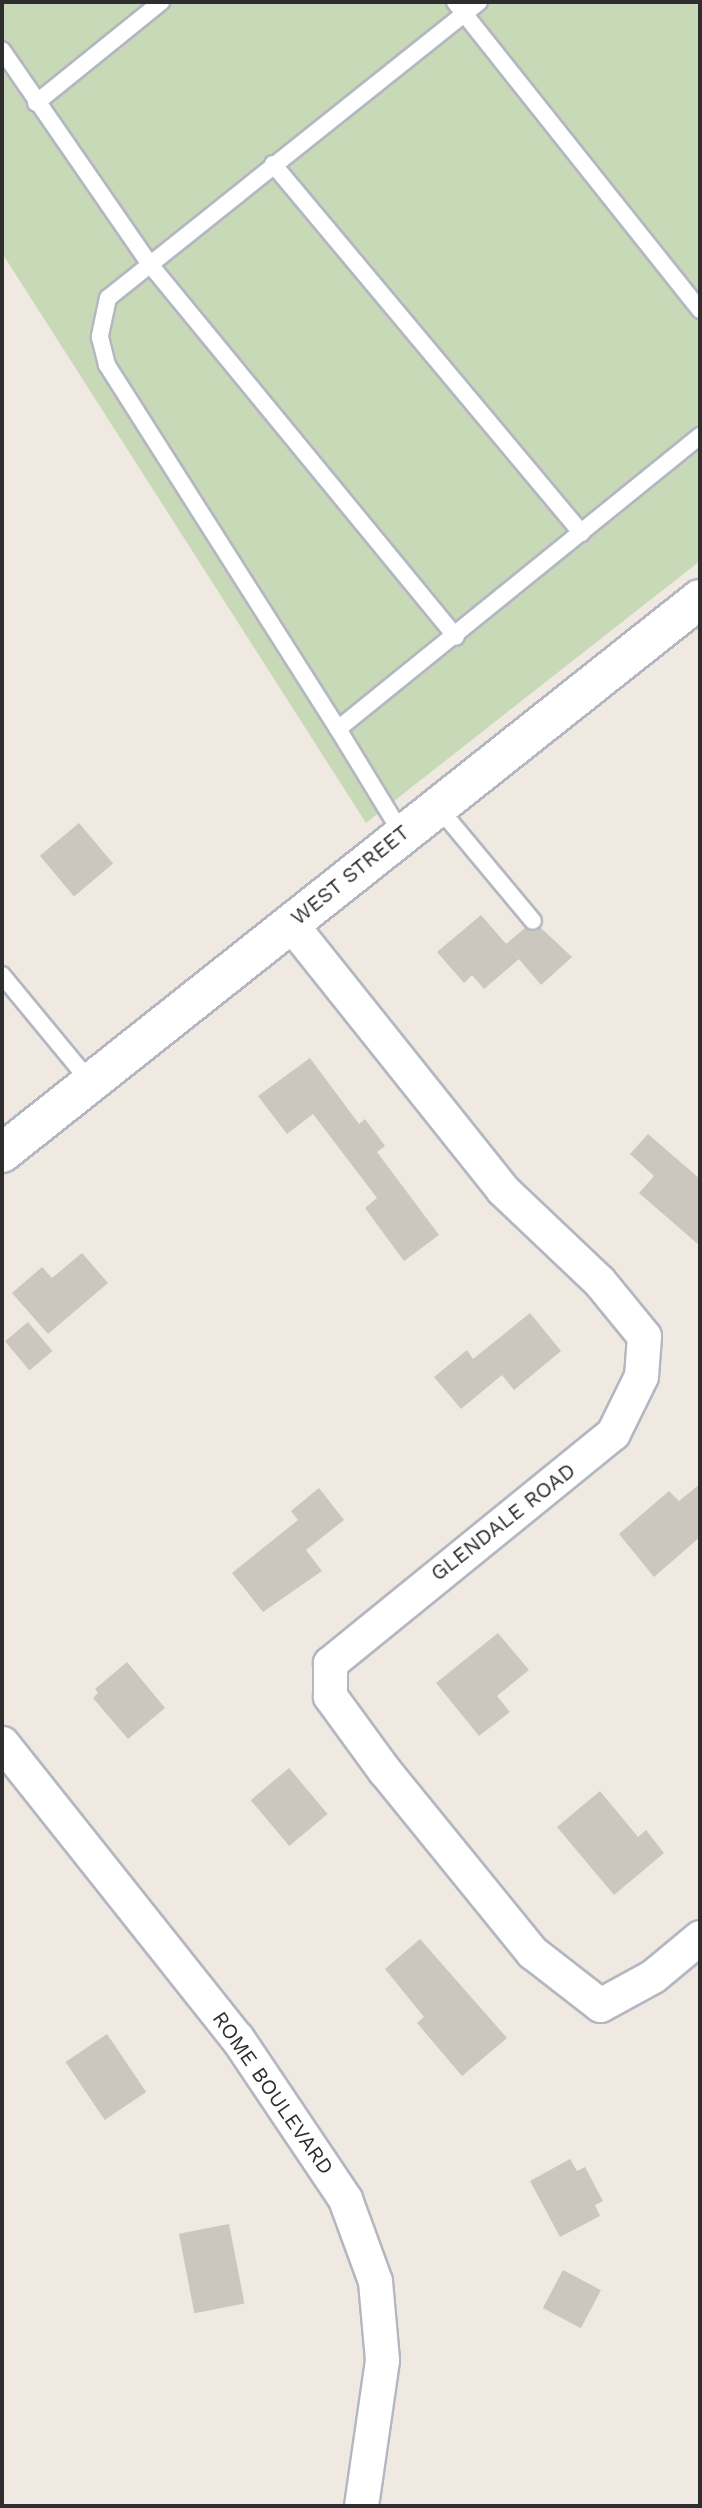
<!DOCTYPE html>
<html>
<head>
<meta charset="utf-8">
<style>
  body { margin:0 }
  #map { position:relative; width:702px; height:2508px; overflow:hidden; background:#efe9e1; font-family:"Work Sans",sans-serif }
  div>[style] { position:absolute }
  .cemetery>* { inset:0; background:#c8d9b8 }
  .building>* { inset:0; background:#cbc7bf; transform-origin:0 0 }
  .roads { filter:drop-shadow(2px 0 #b4b7c1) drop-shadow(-2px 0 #b4b7c1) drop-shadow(0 2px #b4b7c1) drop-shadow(0 -2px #b4b7c1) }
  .service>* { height:16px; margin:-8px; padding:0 8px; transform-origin:8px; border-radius:8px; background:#fff }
  .minor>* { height:33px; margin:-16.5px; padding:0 16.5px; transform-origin:16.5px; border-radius:16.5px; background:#fff }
  .secondary>* { height:38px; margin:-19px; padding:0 19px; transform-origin:19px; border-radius:19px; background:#fff }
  span { translate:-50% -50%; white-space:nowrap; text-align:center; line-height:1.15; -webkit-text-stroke:7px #fff; paint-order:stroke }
  .street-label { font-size:21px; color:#2e2e2e }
  .frame { position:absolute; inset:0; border:4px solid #2e2e2e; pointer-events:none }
</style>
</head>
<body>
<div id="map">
  <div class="cemetery">
    <i style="clip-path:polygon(2px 2px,700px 2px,700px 561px,366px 823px,2px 253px)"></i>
  </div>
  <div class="building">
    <i style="left:79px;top:823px;width:53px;height:51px;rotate:50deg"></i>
    <i style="clip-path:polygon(481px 915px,519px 959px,484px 989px,472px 975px,464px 983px,437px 952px)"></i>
    <i style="clip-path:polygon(525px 928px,541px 928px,572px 957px,541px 985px,506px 944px)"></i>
    <i style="clip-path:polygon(310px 1058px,359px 1124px,365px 1119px,385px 1146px,377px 1152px,439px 1235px,404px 1261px,365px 1208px,377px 1198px,313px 1114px,287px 1134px,258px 1096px)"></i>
    <i style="clip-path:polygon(648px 1134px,700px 1179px,700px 1246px,639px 1193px,654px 1176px,630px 1154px)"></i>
    <i style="clip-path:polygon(82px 1253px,108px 1283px,48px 1334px,12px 1293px,42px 1267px,52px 1278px)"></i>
    <i style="clip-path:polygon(530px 1313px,561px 1351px,514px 1390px,502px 1375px,461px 1409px,434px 1377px,467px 1350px,473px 1359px)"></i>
    <i style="left:28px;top:1322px;width:38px;height:30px;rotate:50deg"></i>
    <i style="clip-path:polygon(700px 1484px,700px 1537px,654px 1577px,619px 1534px,669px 1491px,679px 1501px)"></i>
    <i style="clip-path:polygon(319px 1488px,344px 1520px,306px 1550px,322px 1571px,263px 1612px,232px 1573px,298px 1520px,291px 1511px)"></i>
    <i style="clip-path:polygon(498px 1633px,529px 1670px,497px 1696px,510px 1712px,479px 1736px,436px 1683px)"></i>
    <i style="clip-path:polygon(127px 1662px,165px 1708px,128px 1739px,93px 1698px,98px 1693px,95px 1689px)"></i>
    <i style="left:289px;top:1768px;width:60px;height:50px;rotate:50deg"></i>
    <i style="clip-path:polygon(600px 1791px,638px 1837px,646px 1830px,664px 1853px,614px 1895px,557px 1827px)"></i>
    <i style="clip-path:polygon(420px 1939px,507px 2038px,462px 2076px,417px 2023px,424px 2017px,385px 1969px)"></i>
    <i style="left:107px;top:2034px;width:70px;height:50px;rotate:56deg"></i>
    <i style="clip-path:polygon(570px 2159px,577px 2171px,585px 2167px,603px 2201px,595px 2205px,600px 2216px,560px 2237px,530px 2181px)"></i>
    <i style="left:229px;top:2224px;width:81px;height:51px;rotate:79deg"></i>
    <i style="left:563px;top:2270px;width:43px;height:43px;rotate:28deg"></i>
  </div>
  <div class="roads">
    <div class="service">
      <i style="left:455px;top:2px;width:394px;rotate:51.5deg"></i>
      <i style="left:479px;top:2px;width:475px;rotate:141.4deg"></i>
      <i style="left:108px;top:298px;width:40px;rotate:102deg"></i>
      <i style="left:100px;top:337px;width:29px;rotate:76deg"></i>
      <i style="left:107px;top:365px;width:431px;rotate:57.6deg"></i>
      <i style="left:338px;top:729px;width:466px;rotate:-39deg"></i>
      <i style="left:2px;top:50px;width:257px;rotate:55.4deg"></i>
      <i style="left:148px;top:262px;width:485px;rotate:50.6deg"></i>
      <i style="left:36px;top:103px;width:161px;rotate:-38.9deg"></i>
      <i style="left:273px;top:164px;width:481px;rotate:50.1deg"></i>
      <i style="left:338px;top:729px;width:123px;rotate:58.6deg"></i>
      <i style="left:438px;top:807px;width:148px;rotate:50.2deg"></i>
      <i style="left:2px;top:975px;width:140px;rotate:50.5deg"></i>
    </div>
    <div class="minor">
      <i style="left:290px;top:923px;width:340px;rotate:51.4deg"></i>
      <i style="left:502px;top:1189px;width:134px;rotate:43.5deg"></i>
      <i style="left:599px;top:1281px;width:71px;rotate:50.7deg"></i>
      <i style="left:644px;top:1336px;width:40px;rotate:94.3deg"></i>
      <i style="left:641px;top:1376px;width:64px;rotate:116.2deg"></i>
      <i style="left:613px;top:1433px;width:365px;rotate:140.9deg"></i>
      <i style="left:330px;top:1663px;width:33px;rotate:90deg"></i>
      <i style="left:330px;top:1696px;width:92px;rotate:53.9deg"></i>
      <i style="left:384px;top:1770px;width:235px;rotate:50.9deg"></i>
      <i style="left:532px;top:1952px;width:86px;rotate:37.9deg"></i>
      <i style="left:600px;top:2005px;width:60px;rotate:-28.7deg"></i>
      <i style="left:653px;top:1976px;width:61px;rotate:-39.7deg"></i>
      <i style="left:2px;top:1743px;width:377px;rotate:51.5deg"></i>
      <i style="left:237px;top:2038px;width:194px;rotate:56.1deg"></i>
      <i style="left:345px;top:2199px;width:87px;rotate:69.9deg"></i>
      <i style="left:375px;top:2281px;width:79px;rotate:84.9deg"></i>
      <i style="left:382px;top:2360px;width:148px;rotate:98.2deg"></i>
    </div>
    <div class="secondary">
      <i style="left:2px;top:1153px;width:891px;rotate:-38.44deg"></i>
    </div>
  </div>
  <div class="street-label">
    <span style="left:350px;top:875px;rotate:-39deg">WEST STREET</span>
    <span style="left:503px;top:1522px;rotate:-38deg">GLENDALE ROAD</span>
    <span style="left:273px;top:2093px;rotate:55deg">ROME BOULEVARD</span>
  </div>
  <div class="frame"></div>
</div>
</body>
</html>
